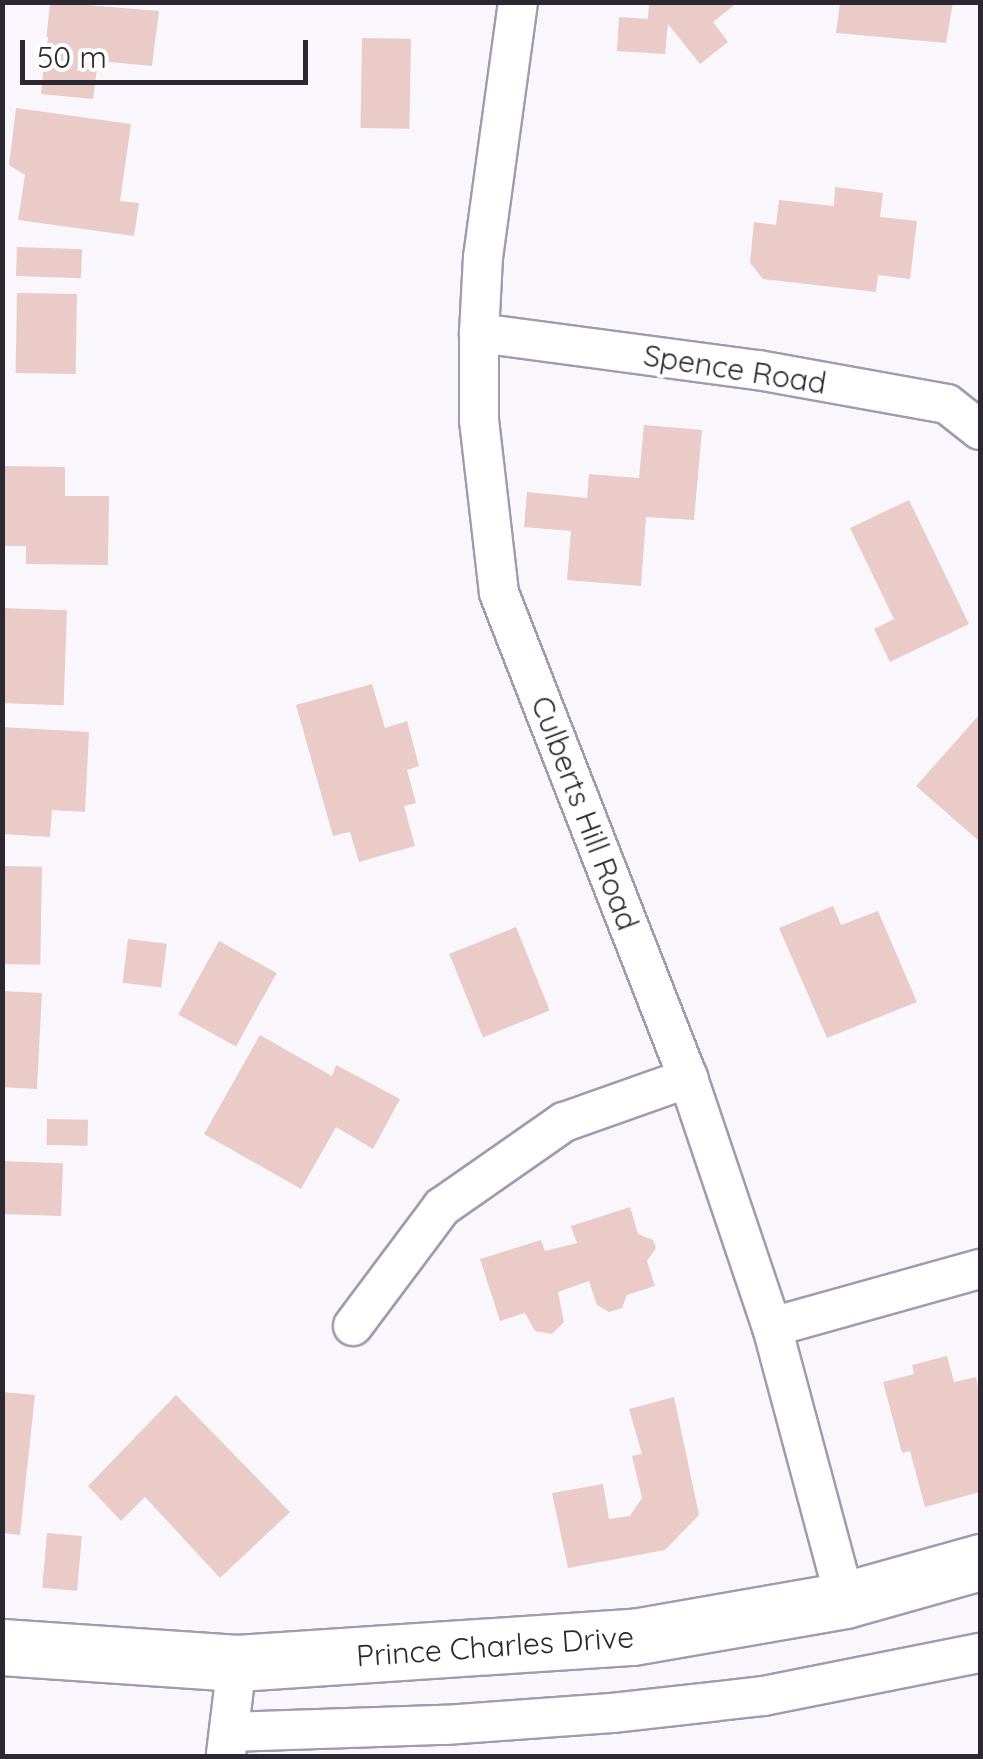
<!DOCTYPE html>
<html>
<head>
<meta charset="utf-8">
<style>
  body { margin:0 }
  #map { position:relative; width:983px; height:1759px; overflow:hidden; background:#f9f7fc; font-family:Quicksand,sans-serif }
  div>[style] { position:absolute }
  .building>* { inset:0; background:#eacbc7; transform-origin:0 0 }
  .roads { filter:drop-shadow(2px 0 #a399b1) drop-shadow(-2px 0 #a399b1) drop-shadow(0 2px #a399b1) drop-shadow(0 -2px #a399b1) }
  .minor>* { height:38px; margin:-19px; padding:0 19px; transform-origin:19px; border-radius:19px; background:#fff }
  .highway>* { height:55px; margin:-27.5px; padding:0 27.5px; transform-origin:27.5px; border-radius:27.5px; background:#fff }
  span { translate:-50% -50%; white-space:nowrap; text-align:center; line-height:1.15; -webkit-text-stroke:9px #fff; paint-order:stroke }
  .street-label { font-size:30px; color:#2c2831 }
  .frame { position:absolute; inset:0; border:5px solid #2c2831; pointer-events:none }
  .scale { position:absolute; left:20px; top:40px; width:288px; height:45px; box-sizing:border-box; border:5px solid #2c2831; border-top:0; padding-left:12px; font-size:30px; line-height:35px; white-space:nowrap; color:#2c2831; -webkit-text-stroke:8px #fff; paint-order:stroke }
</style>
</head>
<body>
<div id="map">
  <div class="building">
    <i style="clip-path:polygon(50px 2px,159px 11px,152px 66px,98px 61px,93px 99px,41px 94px)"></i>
    <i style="clip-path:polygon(649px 2px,738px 2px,713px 22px,728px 42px,700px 64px,668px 24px,665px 54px,617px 51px,619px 17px,648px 19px)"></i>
    <i style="clip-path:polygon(840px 2px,953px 2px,946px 43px,836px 33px)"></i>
    <i style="left:362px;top:38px;width:49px;height:90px;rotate:1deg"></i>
    <i style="clip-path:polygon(16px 108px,131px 124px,120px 201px,139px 203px,134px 236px,18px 220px,25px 175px,9px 165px)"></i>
    <i style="clip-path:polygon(835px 187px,883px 193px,880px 217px,917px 221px,910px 279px,878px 275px,876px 292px,763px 279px,750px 263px,754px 222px,776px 225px,779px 200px,834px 206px)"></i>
    <i style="left:17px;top:247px;width:65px;height:29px;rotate:2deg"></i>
    <i style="left:17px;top:293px;width:60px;height:80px;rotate:1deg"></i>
    <i style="clip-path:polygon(644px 425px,702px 430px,694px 520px,646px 517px,641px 586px,567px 580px,571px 531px,524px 527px,527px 492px,587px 498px,589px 474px,639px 478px)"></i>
    <i style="clip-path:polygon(4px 466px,65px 467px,65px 496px,109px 496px,108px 565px,26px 564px,26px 546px,3px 546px)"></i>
    <i style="clip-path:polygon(909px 500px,969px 624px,890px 662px,874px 629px,894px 619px,850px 528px)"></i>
    <i style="left:2px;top:608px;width:65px;height:95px;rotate:2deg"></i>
    <i style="clip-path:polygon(372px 684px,385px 728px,407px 721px,419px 766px,407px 770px,416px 803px,404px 806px,415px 846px,359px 862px,350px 832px,333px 836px,296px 705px)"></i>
    <i style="clip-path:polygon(980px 714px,980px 842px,916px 786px)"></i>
    <i style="clip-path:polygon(2px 727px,89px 732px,85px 812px,52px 810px,50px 837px,2px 834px)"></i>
    <i style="left:2px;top:866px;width:40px;height:98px;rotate:1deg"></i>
    <i style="clip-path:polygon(833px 906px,841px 925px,878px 911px,917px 1002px,827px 1038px,779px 928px)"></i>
    <i style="left:516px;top:927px;width:90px;height:72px;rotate:68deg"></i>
    <i style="left:128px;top:939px;width:39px;height:44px;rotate:7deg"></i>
    <i style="left:219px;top:941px;width:66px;height:84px;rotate:29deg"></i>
    <i style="left:2px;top:991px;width:40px;height:96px;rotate:3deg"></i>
    <i style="clip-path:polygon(260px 1035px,332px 1076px,336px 1065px,400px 1099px,373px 1149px,336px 1127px,301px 1189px,204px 1134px)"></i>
    <i style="left:47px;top:1119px;width:41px;height:26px;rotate:1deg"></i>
    <i style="left:2px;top:1161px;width:61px;height:53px;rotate:2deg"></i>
    <i style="clip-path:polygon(630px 1207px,638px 1234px,653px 1240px,656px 1248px,647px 1261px,655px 1286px,627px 1295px,622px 1308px,609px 1312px,597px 1305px,589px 1281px,558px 1292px,564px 1322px,552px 1334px,535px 1331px,525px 1313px,500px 1321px,480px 1259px,541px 1240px,545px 1251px,577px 1243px,571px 1226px)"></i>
    <i style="clip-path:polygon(947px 1356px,954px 1382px,976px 1377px,980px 1395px,980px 1492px,925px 1507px,910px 1451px,902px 1453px,883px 1382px,914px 1374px,912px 1365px)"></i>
    <i style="clip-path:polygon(2px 1392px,35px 1395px,20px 1535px,2px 1533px)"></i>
    <i style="clip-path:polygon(176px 1395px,290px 1512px,220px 1578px,145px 1497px,121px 1521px,88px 1486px)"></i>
    <i style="clip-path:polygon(674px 1397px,699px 1515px,665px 1550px,568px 1568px,552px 1493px,603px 1484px,609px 1519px,630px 1516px,642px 1498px,632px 1456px,642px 1454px,629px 1409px)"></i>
    <i style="left:47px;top:1533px;width:35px;height:55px;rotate:5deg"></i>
  </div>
  <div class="roads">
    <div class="minor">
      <i style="left:518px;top:2px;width:257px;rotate:97.8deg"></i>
      <i style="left:483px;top:257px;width:76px;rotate:93deg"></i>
      <i style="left:479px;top:333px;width:87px;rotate:90deg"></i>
      <i style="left:479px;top:420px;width:174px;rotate:83.4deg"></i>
      <i style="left:499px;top:593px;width:521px;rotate:68.71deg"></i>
      <i style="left:688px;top:1078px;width:263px;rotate:71.4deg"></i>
      <i style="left:772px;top:1327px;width:283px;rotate:75deg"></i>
      <i style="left:479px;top:333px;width:281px;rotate:7.6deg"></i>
      <i style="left:758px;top:370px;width:192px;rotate:10.2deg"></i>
      <i style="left:947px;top:404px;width:42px;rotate:38.2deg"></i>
      <i style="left:353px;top:1326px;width:149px;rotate:-53.2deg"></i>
      <i style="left:442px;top:1207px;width:149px;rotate:-34.9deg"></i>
      <i style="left:564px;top:1122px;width:132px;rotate:-19.5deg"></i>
      <i style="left:772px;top:1327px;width:216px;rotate:-15.6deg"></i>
      <i style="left:229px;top:1732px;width:216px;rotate:-1.9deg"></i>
      <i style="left:445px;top:1725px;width:167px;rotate:-4.1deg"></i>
      <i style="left:612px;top:1713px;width:153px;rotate:-6.4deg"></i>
      <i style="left:764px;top:1696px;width:220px;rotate:-11.3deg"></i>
      <i style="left:226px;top:1754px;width:92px;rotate:-83.1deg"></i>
    </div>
    <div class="highway">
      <i style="left:2px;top:1647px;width:236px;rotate:3.9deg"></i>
      <i style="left:237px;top:1663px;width:397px;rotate:-3.8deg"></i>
      <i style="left:633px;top:1637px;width:215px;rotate:-9.9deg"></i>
      <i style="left:845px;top:1600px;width:140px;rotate:-15.7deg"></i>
    </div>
  </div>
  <div class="street-label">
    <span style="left:735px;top:369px;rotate:9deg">Spence Road</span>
    <span style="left:585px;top:813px;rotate:69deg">Culberts Hill Road</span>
    <span style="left:495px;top:1646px;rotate:-4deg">Prince Charles Drive</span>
  </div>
  <div class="frame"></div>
  <div class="scale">50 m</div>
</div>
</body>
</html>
